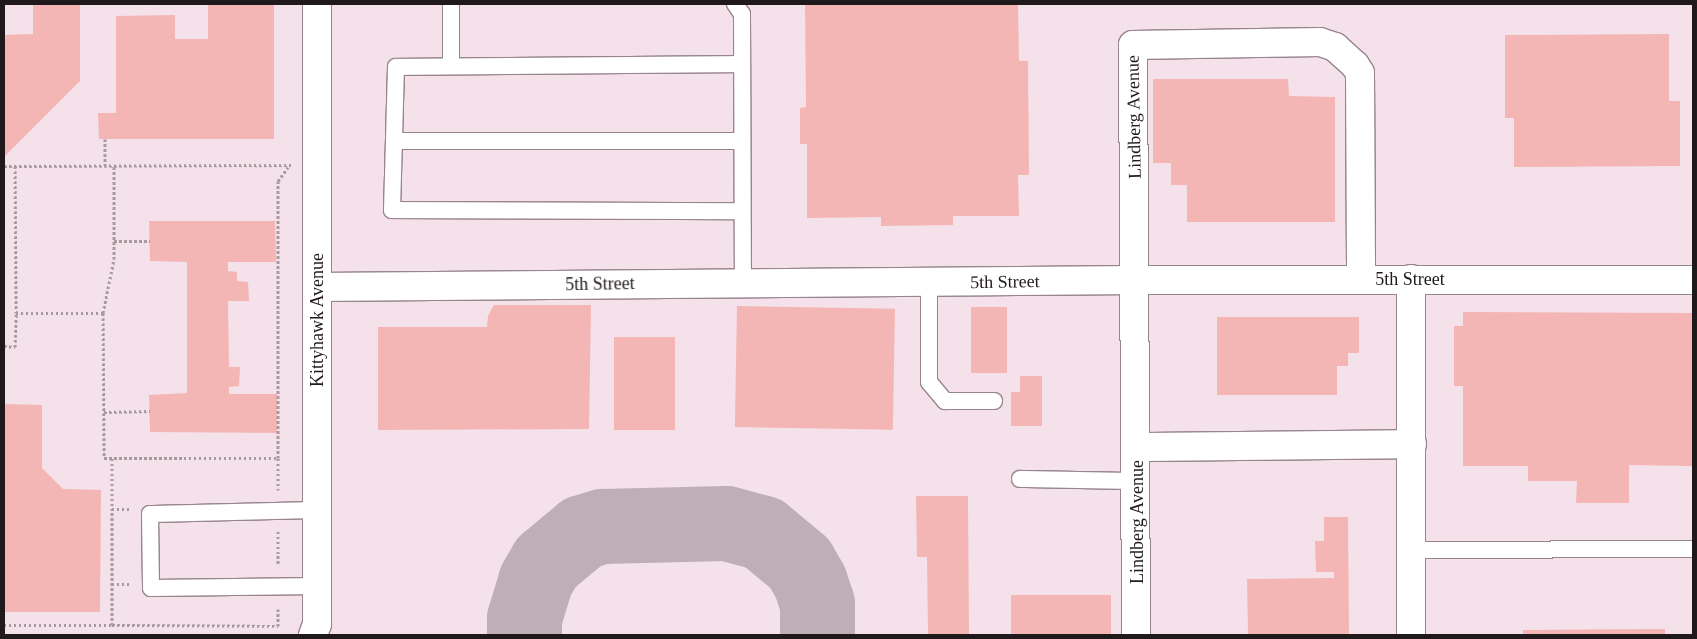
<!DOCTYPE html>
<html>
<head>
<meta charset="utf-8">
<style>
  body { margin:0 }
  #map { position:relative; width:1697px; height:639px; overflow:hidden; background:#f5e1ea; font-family:"Times New Roman",serif }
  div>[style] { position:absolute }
  .taxiway>* { height:75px; margin:-37.5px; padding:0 37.5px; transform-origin:37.5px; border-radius:37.5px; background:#bfaeb6 }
  .building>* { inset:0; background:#f3b6b5; transform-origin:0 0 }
  .path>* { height:3px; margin-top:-1.5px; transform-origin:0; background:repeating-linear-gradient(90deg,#a8999f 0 2.5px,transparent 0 5px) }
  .roads { filter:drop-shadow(1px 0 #97858d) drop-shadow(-1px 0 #97858d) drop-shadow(0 1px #97858d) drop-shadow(0 -1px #97858d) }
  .service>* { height:16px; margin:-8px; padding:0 8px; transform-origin:8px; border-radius:8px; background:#fff }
  .minor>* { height:28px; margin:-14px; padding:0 14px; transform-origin:14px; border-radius:14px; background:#fff }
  span { translate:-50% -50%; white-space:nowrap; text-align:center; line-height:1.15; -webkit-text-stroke:4px #fff; paint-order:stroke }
  .street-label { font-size:18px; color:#20191c }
  .frame { position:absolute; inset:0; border:5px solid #20191c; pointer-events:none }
</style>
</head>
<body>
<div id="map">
  <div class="taxiway">
    <i style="left:524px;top:635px;width:17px;rotate:-90deg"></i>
    <i style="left:524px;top:618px;width:39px;rotate:-73deg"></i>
    <i style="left:535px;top:581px;width:22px;rotate:-60deg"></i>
    <i style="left:546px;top:562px;width:47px;rotate:-39.8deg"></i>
    <i style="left:582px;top:532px;width:21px;rotate:-17deg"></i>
    <i style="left:602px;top:526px;width:124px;rotate:-1.4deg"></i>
    <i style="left:726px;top:523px;width:38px;rotate:15deg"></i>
    <i style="left:763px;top:533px;width:47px;rotate:39.8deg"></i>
    <i style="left:799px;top:563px;width:22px;rotate:60deg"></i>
    <i style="left:810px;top:582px;width:22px;rotate:72deg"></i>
    <i style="left:817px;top:603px;width:32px;rotate:90deg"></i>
  </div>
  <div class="building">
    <i style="clip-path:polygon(33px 4px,80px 4px,80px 81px,4px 157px,4px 35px,33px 34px)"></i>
    <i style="clip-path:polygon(208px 4px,274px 4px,274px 139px,99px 139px,98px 113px,116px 113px,116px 16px,175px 15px,175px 39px,208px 39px)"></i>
    <i style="clip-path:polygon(805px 4px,1018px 4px,1019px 61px,1028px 61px,1029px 175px,1018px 175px,1019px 216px,953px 216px,953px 225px,881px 226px,881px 217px,807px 218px,807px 144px,800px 144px,800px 108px,806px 107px)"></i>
    <i style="clip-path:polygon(1669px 34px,1669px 101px,1680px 101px,1680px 166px,1514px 167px,1514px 118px,1505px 118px,1505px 35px)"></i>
    <i style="clip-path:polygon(1153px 79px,1288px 79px,1289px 96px,1335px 97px,1335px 222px,1187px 222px,1187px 185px,1171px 185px,1171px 163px,1153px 163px)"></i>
    <i style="clip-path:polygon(149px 221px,275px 221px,276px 262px,228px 262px,228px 271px,237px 272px,237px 281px,248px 282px,249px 301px,228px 301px,229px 367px,240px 367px,239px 386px,229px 387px,229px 394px,277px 394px,277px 433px,150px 432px,149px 395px,187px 393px,187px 262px,150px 261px)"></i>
    <i style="clip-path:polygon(494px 305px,591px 305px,589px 429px,378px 430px,378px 327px,487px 327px,488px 316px)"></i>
    <i style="left:737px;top:306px;width:158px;height:121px;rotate:1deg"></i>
    <i style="left:971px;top:307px;width:36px;height:66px"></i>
    <i style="clip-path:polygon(1463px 312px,1693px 313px,1692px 466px,1629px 465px,1629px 503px,1576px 503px,1577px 481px,1528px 481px,1528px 466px,1463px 466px,1463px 386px,1454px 386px,1454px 326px,1463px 326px)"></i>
    <i style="clip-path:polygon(1217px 317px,1359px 317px,1359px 353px,1348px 353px,1348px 366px,1337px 366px,1337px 395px,1217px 395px)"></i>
    <i style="left:614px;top:337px;width:61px;height:93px"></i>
    <i style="clip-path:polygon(1020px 376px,1042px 376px,1042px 426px,1011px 426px,1011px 392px,1020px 392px)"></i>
    <i style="clip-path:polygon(4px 404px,42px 405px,42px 468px,63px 489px,101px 490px,100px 612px,4px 612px)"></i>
    <i style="clip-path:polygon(916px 496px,968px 496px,969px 635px,928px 635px,927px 557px,917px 557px)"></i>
    <i style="clip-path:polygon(1324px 517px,1348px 517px,1349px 635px,1248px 635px,1247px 579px,1334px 578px,1334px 572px,1316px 572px,1315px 541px,1324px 541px)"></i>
    <i style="left:1111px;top:595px;width:40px;height:100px;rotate:90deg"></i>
    <i style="clip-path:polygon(1647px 629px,1665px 629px,1665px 635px,1523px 635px,1523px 630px)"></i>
  </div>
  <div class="path">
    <i style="left:105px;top:139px;width:26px;rotate:90deg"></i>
    <i style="left:4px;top:166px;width:287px;rotate:-0.2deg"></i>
    <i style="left:15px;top:166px;width:147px;rotate:89.6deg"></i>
    <i style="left:16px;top:313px;width:87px"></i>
    <i style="left:103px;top:313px;width:55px;rotate:-78.5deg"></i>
    <i style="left:114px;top:259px;width:94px;rotate:-90deg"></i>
    <i style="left:114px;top:241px;width:36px"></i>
    <i style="left:103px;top:313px;width:145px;rotate:89.6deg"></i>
    <i style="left:104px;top:458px;width:174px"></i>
    <i style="left:278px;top:458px;width:277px;rotate:-90deg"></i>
    <i style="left:278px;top:181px;width:17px;rotate:-54deg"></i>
    <i style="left:4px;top:346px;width:11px;rotate:5deg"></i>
    <i style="left:15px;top:347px;width:34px;rotate:-88deg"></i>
    <i style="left:104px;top:412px;width:46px;rotate:-1.2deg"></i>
    <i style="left:112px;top:458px;width:167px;rotate:90deg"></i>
    <i style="left:112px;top:625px;width:166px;rotate:0.3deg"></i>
    <i style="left:278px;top:626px;width:17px;rotate:-90deg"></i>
    <i style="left:278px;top:458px;width:32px;rotate:90deg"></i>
    <i style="left:112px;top:509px;width:17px"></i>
    <i style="left:278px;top:531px;width:34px;rotate:90deg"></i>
    <i style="left:112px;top:584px;width:17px"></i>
    <i style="left:4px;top:625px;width:108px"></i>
  </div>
  <div class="roads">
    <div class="service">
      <i style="left:451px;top:4px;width:61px;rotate:90deg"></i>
      <i style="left:735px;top:4px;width:12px;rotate:55deg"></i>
      <i style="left:742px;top:14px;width:269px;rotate:89.8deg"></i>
      <i style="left:740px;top:64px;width:344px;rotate:179.5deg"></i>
      <i style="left:396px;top:67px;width:143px;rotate:91.6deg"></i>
      <i style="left:392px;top:210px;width:350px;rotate:0.2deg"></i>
      <i style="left:395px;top:141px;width:347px"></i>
      <i style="left:929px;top:283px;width:99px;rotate:90deg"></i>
      <i style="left:929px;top:382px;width:25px;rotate:50deg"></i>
      <i style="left:945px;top:401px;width:49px"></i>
      <i style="left:1020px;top:479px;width:116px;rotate:1deg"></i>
      <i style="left:317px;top:510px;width:167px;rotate:178.6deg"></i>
      <i style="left:150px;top:514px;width:74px;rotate:89.2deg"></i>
      <i style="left:151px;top:588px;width:166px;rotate:-0.7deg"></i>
      <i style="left:1411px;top:550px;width:282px;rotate:-0.2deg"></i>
    </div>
    <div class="minor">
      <i style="left:1411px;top:279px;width:356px;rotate:90deg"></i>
      <i style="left:317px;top:287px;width:819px;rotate:-0.49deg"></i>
      <i style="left:1136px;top:280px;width:557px"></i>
      <i style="left:1137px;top:447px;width:275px;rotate:-0.6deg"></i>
      <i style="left:313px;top:635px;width:12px;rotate:-70deg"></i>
      <i style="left:317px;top:624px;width:620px;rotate:-90deg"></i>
      <i style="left:1136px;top:635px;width:590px;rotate:-90.29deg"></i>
      <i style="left:1133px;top:45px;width:187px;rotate:-0.9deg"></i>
      <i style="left:1320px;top:42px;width:16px;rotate:18deg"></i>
      <i style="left:1335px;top:47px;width:27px;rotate:42deg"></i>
      <i style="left:1355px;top:65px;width:9px;rotate:58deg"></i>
      <i style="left:1360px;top:73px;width:206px;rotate:89.7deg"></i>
    </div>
  </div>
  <div class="street-label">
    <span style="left:1134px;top:117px;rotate:-91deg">Lindberg Avenue</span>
    <span style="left:1410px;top:279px">5th Street</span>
    <span style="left:1005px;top:282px;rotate:-1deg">5th Street</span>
    <span style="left:600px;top:284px;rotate:-1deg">5th Street</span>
    <span style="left:317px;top:320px;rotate:-90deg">Kittyhawk Avenue</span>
    <span style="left:1137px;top:522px;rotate:-90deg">Lindberg Avenue</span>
  </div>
  <div class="frame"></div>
</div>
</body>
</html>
